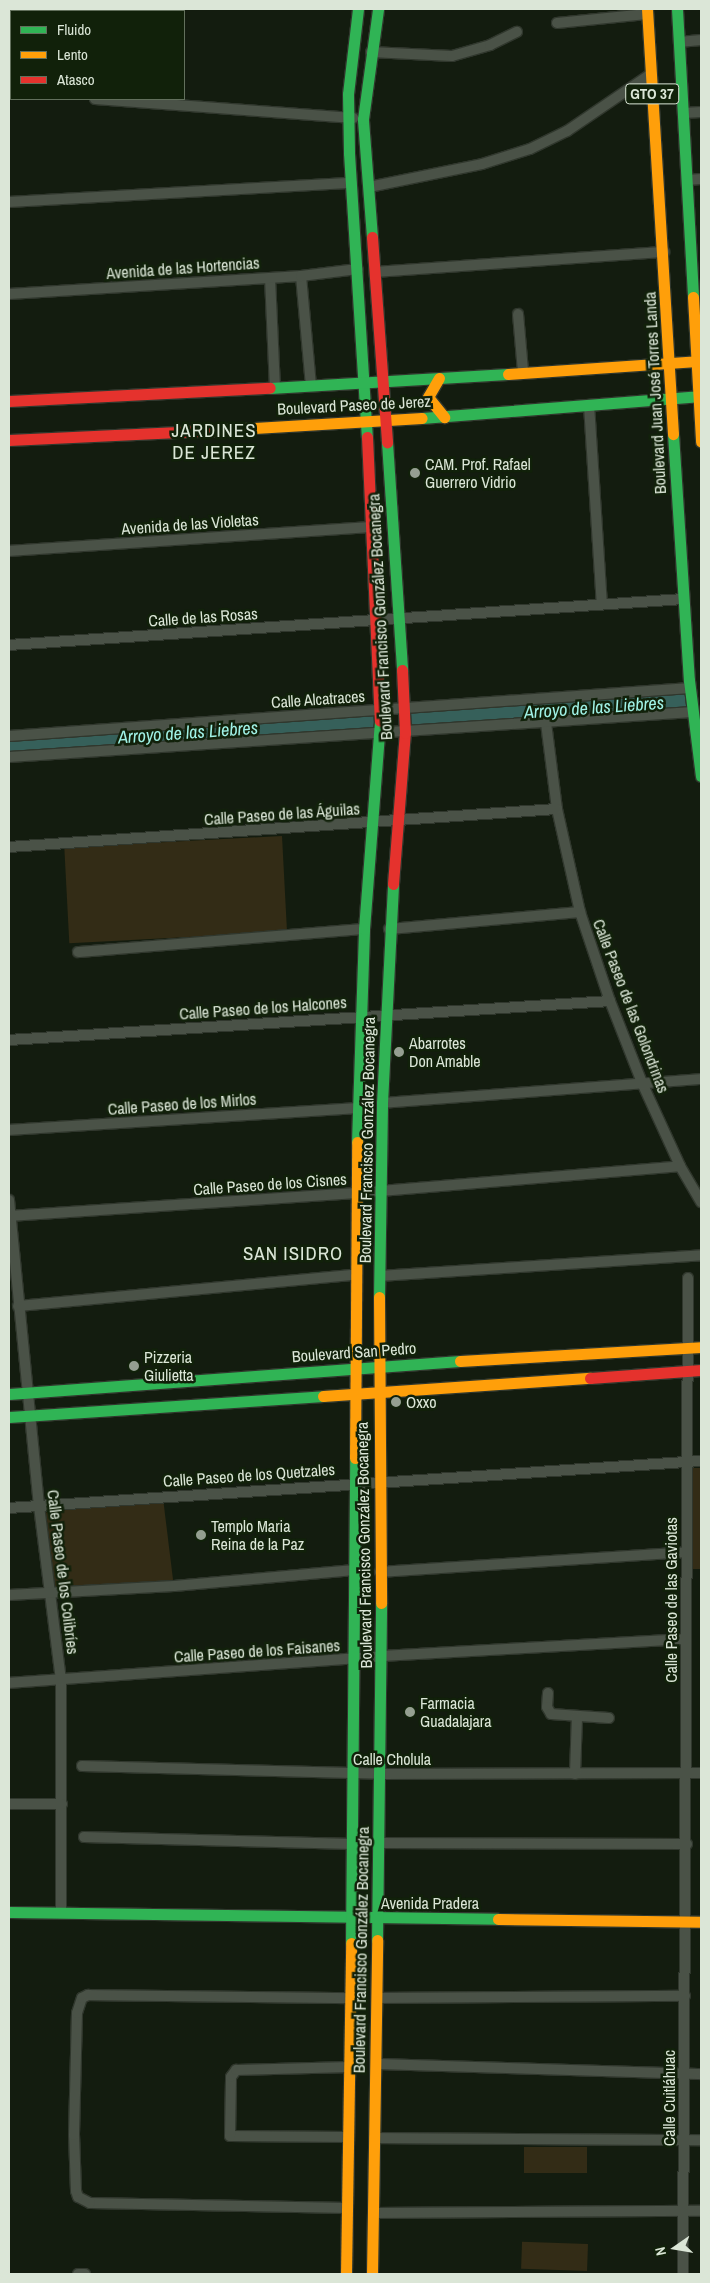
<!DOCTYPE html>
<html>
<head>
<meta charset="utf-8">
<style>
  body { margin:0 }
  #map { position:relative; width:710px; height:2283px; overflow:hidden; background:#131c0f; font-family:"Archivo Narrow",sans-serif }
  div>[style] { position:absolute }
  .green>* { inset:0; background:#332c16; transform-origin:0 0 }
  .river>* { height:20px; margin:-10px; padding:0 10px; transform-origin:10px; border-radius:10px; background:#36605a }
  .roads { filter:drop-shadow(1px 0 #30372d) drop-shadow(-1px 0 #30372d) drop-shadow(0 1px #30372d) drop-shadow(0 -1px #30372d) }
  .street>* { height:10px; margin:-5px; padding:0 5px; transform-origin:5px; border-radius:5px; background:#4a5247 }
  .fast>* { height:11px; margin:-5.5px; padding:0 5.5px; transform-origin:5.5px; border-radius:5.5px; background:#30b455 }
  .slow>* { height:11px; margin:-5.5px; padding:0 5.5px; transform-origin:5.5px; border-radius:5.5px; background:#ff9f0a }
  .jam>* { height:11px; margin:-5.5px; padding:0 5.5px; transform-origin:5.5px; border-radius:5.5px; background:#e5322d }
  .dots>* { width:14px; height:14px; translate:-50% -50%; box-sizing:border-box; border:2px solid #11210a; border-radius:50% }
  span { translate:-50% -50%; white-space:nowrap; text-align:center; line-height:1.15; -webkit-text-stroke:5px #11210a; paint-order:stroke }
  .shield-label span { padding:1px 4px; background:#11210a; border:1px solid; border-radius:4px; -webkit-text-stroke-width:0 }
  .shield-label { font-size:15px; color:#dbe6d7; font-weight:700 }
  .street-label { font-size:16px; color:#dbe6d7 }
  .poi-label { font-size:16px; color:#dbe6d7 }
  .left { translate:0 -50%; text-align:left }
  .water-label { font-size:18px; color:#a0f2e6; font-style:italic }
  .quarter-label { font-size:19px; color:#dbe6d7; letter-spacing:1px }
  .frame { position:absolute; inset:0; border:10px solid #dbe6d7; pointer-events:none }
  .legend { position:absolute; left:10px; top:10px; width:175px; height:90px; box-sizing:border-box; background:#11210a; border:1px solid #62705c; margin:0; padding:6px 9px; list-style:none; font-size:15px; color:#dbe6d7 }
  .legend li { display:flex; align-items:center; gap:10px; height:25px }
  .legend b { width:25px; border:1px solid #62705c }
  .north { position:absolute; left:650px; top:2223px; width:50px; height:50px; -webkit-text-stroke:4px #11210a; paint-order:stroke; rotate:257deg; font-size:14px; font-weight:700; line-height:20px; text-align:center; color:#dbe6d7 }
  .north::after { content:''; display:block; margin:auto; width:18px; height:22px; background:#dbe6d7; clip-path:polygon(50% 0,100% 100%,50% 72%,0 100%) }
</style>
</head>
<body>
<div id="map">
  <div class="green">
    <i style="left:282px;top:836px;width:96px;height:218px;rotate:87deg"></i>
    <i style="left:701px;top:1468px;width:101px;height:8px;rotate:90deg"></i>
    <i style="left:163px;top:1498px;width:85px;height:118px;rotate:83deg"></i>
    <i style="left:524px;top:2147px;width:63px;height:26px"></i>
    <i style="left:588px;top:2244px;width:27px;height:66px;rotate:92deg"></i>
  </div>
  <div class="river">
    <i style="left:418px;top:719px;width:263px;rotate:-3.7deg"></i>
    <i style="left:9px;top:745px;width:359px;rotate:-3.7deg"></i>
  </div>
  <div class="roads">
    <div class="street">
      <i style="left:557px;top:23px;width:90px;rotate:-5.7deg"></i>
      <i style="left:679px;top:42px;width:22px;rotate:-5deg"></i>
      <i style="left:371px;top:52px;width:81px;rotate:2.8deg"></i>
      <i style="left:452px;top:56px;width:40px;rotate:-16deg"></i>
      <i style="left:490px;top:45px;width:30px;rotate:-26deg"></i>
      <i style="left:9px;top:92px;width:2px;rotate:27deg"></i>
      <i style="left:95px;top:99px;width:259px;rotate:4.2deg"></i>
      <i style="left:683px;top:113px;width:18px;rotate:-3deg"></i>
      <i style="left:687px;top:180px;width:14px;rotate:-4deg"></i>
      <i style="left:369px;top:187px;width:115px;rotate:-11.5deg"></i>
      <i style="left:482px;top:164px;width:50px;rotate:-17.4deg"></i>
      <i style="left:530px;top:149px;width:41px;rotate:-25.9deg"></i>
      <i style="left:567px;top:131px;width:102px;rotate:-34.2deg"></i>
      <i style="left:9px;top:202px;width:343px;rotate:-3.2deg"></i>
      <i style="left:376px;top:272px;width:289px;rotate:-4deg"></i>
      <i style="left:301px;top:276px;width:109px;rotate:84.8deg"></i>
      <i style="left:270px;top:278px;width:109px;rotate:87.4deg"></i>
      <i style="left:9px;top:294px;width:293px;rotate:-3.5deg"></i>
      <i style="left:301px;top:276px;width:57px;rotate:-7deg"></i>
      <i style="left:518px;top:314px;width:57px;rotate:85deg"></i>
      <i style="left:589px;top:405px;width:199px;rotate:86.3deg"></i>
      <i style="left:9px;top:551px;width:365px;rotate:-3.8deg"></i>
      <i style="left:9px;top:645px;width:676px;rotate:-3.9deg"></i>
      <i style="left:546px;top:723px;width:87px;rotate:82.7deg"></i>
      <i style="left:557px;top:809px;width:106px;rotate:77.4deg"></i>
      <i style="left:580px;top:912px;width:94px;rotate:71.4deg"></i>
      <i style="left:610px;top:1001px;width:90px;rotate:68.6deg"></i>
      <i style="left:643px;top:1085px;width:89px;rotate:65.4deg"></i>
      <i style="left:680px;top:1166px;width:42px;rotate:59.7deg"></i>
      <i style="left:9px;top:736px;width:683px;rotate:-4.03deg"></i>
      <i style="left:9px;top:757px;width:685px;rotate:-3.76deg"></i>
      <i style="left:9px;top:847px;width:549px;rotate:-3.97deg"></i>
      <i style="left:389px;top:929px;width:192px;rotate:-5.1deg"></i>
      <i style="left:78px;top:952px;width:287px;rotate:-4.6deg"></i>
      <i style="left:9px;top:1040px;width:602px;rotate:-3.71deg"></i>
      <i style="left:382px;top:1103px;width:320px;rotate:-4.3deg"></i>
      <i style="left:9px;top:1130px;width:349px;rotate:-3.6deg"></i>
      <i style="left:9px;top:1200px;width:307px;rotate:84.4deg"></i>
      <i style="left:39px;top:1506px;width:175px;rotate:82.8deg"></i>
      <i style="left:61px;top:1680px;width:232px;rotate:90deg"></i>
      <i style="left:10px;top:1216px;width:346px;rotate:-3.8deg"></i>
      <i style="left:355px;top:1193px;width:326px;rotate:-4.7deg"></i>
      <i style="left:380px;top:1276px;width:322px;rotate:-3.7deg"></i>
      <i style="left:18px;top:1306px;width:338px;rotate:-5.3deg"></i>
      <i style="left:9px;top:1508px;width:694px;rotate:-3.89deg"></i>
      <i style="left:380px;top:1572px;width:307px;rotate:-3.7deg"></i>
      <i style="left:9px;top:1595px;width:165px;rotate:-3.1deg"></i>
      <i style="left:174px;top:1586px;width:181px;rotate:-5.1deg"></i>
      <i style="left:9px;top:1683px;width:374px;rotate:-4.1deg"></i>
      <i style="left:382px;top:1656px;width:304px;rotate:-3.2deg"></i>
      <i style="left:548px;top:1693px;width:14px;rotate:94deg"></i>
      <i style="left:547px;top:1707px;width:8px;rotate:60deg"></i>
      <i style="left:551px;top:1714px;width:58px;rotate:3.9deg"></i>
      <i style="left:82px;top:1766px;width:299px;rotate:1.5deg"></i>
      <i style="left:381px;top:1774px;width:320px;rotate:-0.2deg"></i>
      <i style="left:575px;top:1774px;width:57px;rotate:-88deg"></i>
      <i style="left:9px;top:1804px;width:53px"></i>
      <i style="left:84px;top:1837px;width:269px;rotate:1.5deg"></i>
      <i style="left:378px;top:1843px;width:309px;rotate:0.2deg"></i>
      <i style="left:377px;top:1998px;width:308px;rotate:-0.4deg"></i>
      <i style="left:376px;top:2064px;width:325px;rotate:1.8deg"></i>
      <i style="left:349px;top:2137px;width:119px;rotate:-179.5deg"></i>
      <i style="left:230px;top:2136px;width:59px;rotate:-89deg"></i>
      <i style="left:231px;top:2077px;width:9px;rotate:-54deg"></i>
      <i style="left:236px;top:2070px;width:114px;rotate:-1.5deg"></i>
      <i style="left:374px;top:2138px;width:327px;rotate:0.4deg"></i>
      <i style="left:348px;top:2208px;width:258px;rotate:-178.9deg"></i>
      <i style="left:90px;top:2203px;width:13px;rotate:-153deg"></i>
      <i style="left:78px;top:2197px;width:6px;rotate:-108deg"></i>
      <i style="left:76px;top:2191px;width:56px;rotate:-92deg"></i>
      <i style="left:74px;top:2135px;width:122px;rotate:-88.6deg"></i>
      <i style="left:77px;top:2013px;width:16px;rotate:-72deg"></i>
      <i style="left:82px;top:1998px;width:7px;rotate:-27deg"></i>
      <i style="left:88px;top:1995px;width:263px;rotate:0.7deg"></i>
      <i style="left:374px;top:2213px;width:327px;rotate:-0.4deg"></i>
      <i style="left:78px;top:2274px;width:7px"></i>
      <i style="left:683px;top:2274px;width:996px;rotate:-89.71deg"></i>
    </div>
    <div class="fast">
      <i style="left:358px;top:9px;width:86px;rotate:96.7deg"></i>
      <i style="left:348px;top:94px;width:59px;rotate:89deg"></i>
      <i style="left:349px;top:153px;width:285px;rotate:86.4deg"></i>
      <i style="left:677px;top:9px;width:288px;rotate:86.8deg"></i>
      <i style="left:372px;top:237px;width:118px;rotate:-94.4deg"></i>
      <i style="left:363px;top:119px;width:111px;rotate:-82.2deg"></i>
      <i style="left:270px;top:388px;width:238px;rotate:-3.4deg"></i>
      <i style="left:422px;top:418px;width:280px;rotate:-4.5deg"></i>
      <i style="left:673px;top:434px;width:247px;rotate:86.3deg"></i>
      <i style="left:689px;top:680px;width:97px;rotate:82.9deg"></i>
      <i style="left:387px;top:442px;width:228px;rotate:86.2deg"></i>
      <i style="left:357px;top:1142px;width:213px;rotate:-88.1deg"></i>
      <i style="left:364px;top:929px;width:209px;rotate:-85.6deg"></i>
      <i style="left:379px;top:1297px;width:194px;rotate:-89.1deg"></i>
      <i style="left:382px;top:1103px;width:219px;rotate:-87.1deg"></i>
      <i style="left:9px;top:1394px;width:452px;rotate:-4.2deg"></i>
      <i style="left:9px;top:1417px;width:315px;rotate:-3.8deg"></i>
      <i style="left:9px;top:1912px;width:489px;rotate:0.8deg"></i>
      <i style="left:377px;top:1940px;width:337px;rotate:-89.3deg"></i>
      <i style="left:351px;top:1943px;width:485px;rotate:-89.5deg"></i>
    </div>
    <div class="slow">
      <i style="left:647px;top:9px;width:426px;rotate:86.5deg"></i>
      <i style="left:693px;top:297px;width:145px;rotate:86.8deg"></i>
      <i style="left:508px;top:374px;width:193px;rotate:-3.9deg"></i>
      <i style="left:439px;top:378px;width:22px;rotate:120deg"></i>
      <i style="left:428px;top:397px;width:26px;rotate:51deg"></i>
      <i style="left:221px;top:430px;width:201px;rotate:-3.4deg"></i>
      <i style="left:379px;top:1297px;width:306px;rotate:89.6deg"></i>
      <i style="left:460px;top:1361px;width:241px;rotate:-3.3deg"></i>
      <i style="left:323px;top:1396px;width:268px;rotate:-3.9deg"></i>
      <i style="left:355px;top:1458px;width:316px;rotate:-89.6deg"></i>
      <i style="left:498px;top:1919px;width:203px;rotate:0.8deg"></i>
      <i style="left:346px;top:2274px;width:331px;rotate:-89.1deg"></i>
      <i style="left:372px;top:2274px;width:334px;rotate:-89.1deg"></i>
    </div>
    <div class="jam">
      <i style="left:372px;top:237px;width:206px;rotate:85.8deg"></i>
      <i style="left:9px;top:401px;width:261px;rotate:-2.9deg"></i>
      <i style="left:367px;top:437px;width:284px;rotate:87.4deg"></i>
      <i style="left:9px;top:440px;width:212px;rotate:-2.7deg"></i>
      <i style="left:393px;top:884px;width:151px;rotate:-85.5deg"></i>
      <i style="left:405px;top:733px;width:63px;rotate:-92.7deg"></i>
      <i style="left:590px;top:1378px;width:111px;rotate:-4.1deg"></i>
    </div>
  </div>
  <div class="dots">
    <i style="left:415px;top:473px;background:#959f91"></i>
    <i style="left:399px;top:1052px;background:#959f91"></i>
    <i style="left:134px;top:1366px;background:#959f91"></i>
    <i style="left:396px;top:1402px;background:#959f91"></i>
    <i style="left:201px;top:1535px;background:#959f91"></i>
    <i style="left:410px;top:1712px;background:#959f91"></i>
  </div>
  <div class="shield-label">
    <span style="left:652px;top:94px">GTO 37</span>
  </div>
  <div class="street-label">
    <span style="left:183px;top:268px;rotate:-4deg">Avenida de las Hortencias</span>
    <span style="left:655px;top:393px;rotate:-93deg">Boulevard Juan José Torres Landa</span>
    <span style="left:354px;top:405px;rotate:-3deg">Boulevard Paseo de Jerez</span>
    <span style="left:190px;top:524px;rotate:-4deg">Avenida de las Violetas</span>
    <span style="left:203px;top:617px;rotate:-4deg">Calle de las Rosas</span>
    <span style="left:380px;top:617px;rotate:-93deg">Boulevard Francisco González Bocanegra</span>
    <span style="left:318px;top:699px;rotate:-4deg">Calle Alcatraces</span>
    <span style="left:282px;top:814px;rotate:-4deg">Calle Paseo de las Águilas</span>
    <span style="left:631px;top:1006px;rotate:69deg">Calle Paseo de las Golondrinas</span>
    <span style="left:263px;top:1008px;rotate:-4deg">Calle Paseo de los Halcones</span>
    <span style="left:182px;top:1104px;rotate:-4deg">Calle Paseo de los Mirlos</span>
    <span style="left:367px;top:1140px;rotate:-89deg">Boulevard Francisco González Bocanegra</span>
    <span style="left:270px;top:1184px;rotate:-4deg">Calle Paseo de los Cisnes</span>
    <span style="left:354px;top:1352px;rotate:-4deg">Boulevard San Pedro</span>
    <span style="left:249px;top:1475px;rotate:-4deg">Calle Paseo de los Quetzales</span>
    <span style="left:364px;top:1545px;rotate:-91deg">Boulevard Francisco González Bocanegra</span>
    <span style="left:63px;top:1572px;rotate:83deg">Calle Paseo de los Colibríes</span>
    <span style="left:671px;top:1600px;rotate:-90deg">Calle Paseo de las Gaviotas</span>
    <span style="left:257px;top:1651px;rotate:-4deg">Calle Paseo de los Faisanes</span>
    <span style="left:392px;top:1759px">Calle Cholula</span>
    <span style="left:430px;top:1903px">Avenida Pradera</span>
    <span style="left:361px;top:1950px;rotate:-89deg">Boulevard Francisco González Bocanegra</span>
    <span style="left:669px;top:2098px;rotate:-90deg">Calle Cuitláhuac</span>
  </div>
  <div class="poi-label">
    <span class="left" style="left:425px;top:473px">CAM. Prof. Rafael<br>Guerrero Vidrio</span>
    <span class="left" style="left:409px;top:1052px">Abarrotes<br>Don Amable</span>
    <span class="left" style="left:144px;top:1366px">Pizzeria<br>Giulietta</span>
    <span class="left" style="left:406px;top:1402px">Oxxo</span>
    <span class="left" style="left:211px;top:1535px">Templo Maria<br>Reina de la Paz</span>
    <span class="left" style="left:420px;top:1712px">Farmacia<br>Guadalajara</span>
  </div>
  <div class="water-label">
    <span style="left:594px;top:708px;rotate:-4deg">Arroyo de las Liebres</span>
    <span style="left:188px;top:733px;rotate:-4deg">Arroyo de las Liebres</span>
  </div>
  <div class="quarter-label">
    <span style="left:214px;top:442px">JARDINES<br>DE JEREZ</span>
    <span style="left:293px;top:1254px">SAN ISIDRO</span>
  </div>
  <div class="frame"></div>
  <ul class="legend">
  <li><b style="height:6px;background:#30b455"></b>Fluido</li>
  <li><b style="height:6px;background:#ff9f0a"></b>Lento</li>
  <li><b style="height:6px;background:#e5322d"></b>Atasco</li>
  </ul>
  <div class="north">N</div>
</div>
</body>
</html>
